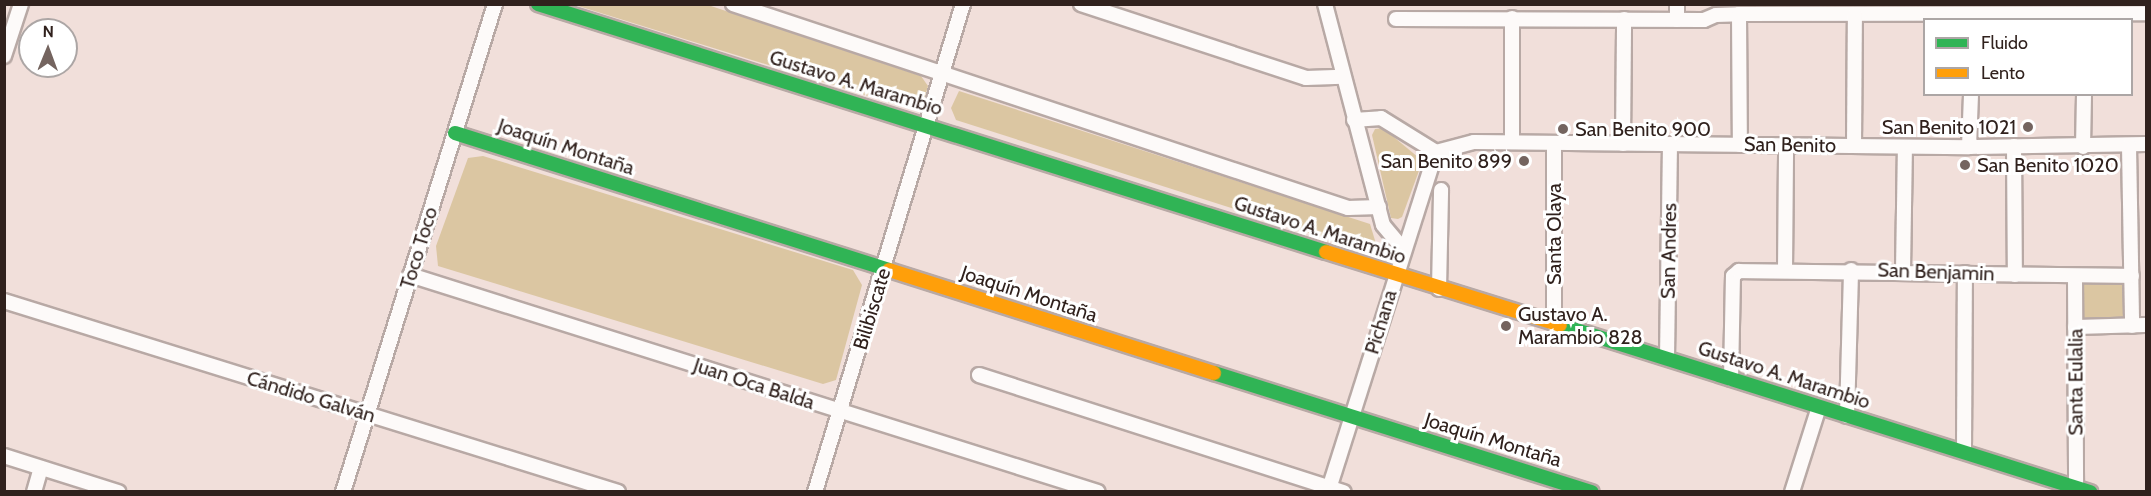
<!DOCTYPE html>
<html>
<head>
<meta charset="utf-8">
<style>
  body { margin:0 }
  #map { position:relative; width:2151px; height:496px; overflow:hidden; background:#f1dfda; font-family:Cabin,sans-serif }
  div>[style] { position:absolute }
  .green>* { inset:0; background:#dbc6a2; transform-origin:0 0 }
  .roads { filter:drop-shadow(2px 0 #b8a9a5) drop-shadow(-2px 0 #b8a9a5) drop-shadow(0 2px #b8a9a5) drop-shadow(0 -2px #b8a9a5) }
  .street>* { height:14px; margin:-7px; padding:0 7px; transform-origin:7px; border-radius:7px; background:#fdfaf9 }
  .fast>* { height:14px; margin:-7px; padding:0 7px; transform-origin:7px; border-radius:7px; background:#30b455 }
  .slow>* { height:14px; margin:-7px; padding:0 7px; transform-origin:7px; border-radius:7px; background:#ff9f0a }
  .dots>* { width:16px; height:16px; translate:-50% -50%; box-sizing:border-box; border:3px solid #fff; border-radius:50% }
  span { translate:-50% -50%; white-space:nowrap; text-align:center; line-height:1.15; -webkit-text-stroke:6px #fff; paint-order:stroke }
  .street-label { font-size:20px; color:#30211d }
  .poi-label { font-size:20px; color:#30211d }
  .right { translate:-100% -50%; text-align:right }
  .left { translate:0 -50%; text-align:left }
  .frame { position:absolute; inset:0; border:6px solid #30211d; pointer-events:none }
  .legend { position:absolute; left:1923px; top:18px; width:210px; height:78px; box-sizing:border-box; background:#fff; border:2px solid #aca6a5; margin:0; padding:8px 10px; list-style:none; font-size:18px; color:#30211d }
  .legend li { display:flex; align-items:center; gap:12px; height:30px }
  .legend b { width:30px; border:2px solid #aca6a5 }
  .north { position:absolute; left:18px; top:18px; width:60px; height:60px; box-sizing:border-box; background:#fff; border:2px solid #aca6a5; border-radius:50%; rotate:1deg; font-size:16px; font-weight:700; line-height:24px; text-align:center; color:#30211d }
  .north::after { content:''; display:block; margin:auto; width:21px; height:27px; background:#74645f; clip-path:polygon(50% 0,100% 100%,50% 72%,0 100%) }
</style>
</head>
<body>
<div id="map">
  <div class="green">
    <i style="clip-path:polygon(575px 5px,708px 5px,921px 76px,928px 86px,923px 104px,910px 109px)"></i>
    <i style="clip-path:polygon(959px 91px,1370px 224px,1377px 247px,1369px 252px,956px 120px,951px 108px)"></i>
    <i style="clip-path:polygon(1383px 128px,1419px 158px,1420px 168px,1402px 217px,1398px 219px,1391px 218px,1372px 135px,1375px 129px)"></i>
    <i style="clip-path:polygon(483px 156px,853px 270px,862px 285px,836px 380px,823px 384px,438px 266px,436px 246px,468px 158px)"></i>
    <i style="left:2128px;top:279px;width:42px;height:50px;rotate:90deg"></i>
  </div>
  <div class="roads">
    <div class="street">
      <i style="left:733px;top:4px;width:648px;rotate:18.35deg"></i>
      <i style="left:1348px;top:208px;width:31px;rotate:-2deg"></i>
      <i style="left:1081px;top:4px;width:237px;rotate:18.2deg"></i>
      <i style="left:1306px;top:78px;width:36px;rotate:-2deg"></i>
      <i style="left:1325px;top:4px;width:228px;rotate:75.3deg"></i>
      <i style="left:1383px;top:225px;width:31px;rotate:50deg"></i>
      <i style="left:1739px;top:14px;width:131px;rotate:89.6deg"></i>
      <i style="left:1396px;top:19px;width:308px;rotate:0.2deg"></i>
      <i style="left:1704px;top:20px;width:13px;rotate:-23deg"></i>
      <i style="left:1716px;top:15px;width:23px;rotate:-2deg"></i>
      <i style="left:1739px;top:14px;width:407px;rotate:-0.1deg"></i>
      <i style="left:1677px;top:20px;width:16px;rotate:-90deg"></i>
      <i style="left:4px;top:56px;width:55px;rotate:-71.9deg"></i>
      <i style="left:1354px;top:120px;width:27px;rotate:-4deg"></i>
      <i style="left:1381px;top:118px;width:65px;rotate:31.7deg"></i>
      <i style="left:1436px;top:152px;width:39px;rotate:-15deg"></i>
      <i style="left:1474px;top:142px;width:495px;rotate:0.6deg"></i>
      <i style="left:1969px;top:147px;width:177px;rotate:-1deg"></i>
      <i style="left:1512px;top:142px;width:124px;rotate:-90deg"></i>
      <i style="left:1623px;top:144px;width:125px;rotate:-89.5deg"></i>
      <i style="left:1854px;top:146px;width:131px;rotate:-89.6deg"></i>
      <i style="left:2014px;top:146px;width:129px;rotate:89.6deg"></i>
      <i style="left:2129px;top:146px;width:180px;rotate:89deg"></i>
      <i style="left:1969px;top:147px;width:53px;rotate:-87.8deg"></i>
      <i style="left:2083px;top:147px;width:53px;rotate:-88.9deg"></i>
      <i style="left:1785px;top:271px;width:126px;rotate:-89.5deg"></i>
      <i style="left:1903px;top:271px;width:124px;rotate:-89.1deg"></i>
      <i style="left:410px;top:275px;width:721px;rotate:17.51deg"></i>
      <i style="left:2075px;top:276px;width:211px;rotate:89.7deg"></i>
      <i style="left:1439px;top:289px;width:99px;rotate:-88.8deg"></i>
      <i style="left:4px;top:301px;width:643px;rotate:17.28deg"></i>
      <i style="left:1554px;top:324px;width:181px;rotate:-90deg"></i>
      <i style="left:2075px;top:327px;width:71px;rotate:-1.6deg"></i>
      <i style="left:1667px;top:358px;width:214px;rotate:-89.2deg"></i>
      <i style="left:979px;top:375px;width:383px;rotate:17.8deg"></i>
      <i style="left:1731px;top:379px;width:103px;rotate:-88.9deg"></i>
      <i style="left:1733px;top:276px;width:8px;rotate:-40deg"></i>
      <i style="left:1739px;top:271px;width:393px;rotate:0.7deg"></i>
      <i style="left:1847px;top:416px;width:146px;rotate:-88.4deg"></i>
      <i style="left:1964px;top:451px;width:178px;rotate:-89.7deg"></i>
      <i style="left:4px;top:456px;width:120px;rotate:17.5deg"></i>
      <i style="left:34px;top:492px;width:25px;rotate:-74deg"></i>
      <i style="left:343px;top:492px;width:511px;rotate:-72.7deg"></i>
      <i style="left:815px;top:492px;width:510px;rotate:-73.13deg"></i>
      <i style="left:1328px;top:492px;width:357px;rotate:-72.4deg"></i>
      <i style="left:1792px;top:492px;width:89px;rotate:-72.4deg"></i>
    </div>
    <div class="fast">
      <i style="left:538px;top:4px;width:826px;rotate:17.47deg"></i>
      <i style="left:455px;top:133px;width:455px;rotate:17.5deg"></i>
      <i style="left:1560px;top:325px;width:556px;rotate:17.49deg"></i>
      <i style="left:1214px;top:373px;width:396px;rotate:17.5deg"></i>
    </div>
    <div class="slow">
      <i style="left:1326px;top:252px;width:245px;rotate:17.3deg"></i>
      <i style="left:889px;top:270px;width:341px;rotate:17.6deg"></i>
    </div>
  </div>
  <div class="dots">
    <i style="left:2028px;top:127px;background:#74645f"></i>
    <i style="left:1563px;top:129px;background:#74645f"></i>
    <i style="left:1524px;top:161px;background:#74645f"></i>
    <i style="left:1965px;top:165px;background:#74645f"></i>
    <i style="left:1506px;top:326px;background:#74645f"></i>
  </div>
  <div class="street-label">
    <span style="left:856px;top:83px;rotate:17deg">Gustavo A. Marambio</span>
    <span style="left:1790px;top:145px;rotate:1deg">San Benito</span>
    <span style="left:566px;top:147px;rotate:18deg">Joaquín Montaña</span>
    <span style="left:1320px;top:230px;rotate:18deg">Gustavo A. Marambio</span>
    <span style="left:1554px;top:234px;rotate:-90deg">Santa Olaya</span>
    <span style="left:419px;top:248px;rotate:-73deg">Toco Toco</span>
    <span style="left:1669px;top:251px;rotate:-89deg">San Andres</span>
    <span style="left:1936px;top:272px;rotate:2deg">San Benjamin</span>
    <span style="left:1029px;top:294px;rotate:18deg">Joaquín Montaña</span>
    <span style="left:872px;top:309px;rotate:-73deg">Bilibiscate</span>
    <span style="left:1381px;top:322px;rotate:-73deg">Pichana</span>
    <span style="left:1784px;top:375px;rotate:18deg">Gustavo A. Marambio</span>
    <span style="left:2076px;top:382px;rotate:-90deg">Santa Eulalia</span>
    <span style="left:754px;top:384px;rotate:18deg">Juan Oca Balda</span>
    <span style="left:311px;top:397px;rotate:17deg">Cándido Galván</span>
    <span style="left:1493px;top:440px;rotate:17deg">Joaquín Montaña</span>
  </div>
  <div class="poi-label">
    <span class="right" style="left:2016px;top:127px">San Benito 1021</span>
    <span class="left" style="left:1575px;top:129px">San Benito 900</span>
    <span class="right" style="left:1512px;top:161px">San Benito 899</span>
    <span class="left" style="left:1977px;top:165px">San Benito 1020</span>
    <span class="left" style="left:1518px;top:326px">Gustavo A.<br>Marambio 828</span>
  </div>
  <div class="frame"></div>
  <ul class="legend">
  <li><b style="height:8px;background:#30b455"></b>Fluido</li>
  <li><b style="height:8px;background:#ff9f0a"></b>Lento</li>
  </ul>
  <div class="north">N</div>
</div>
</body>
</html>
